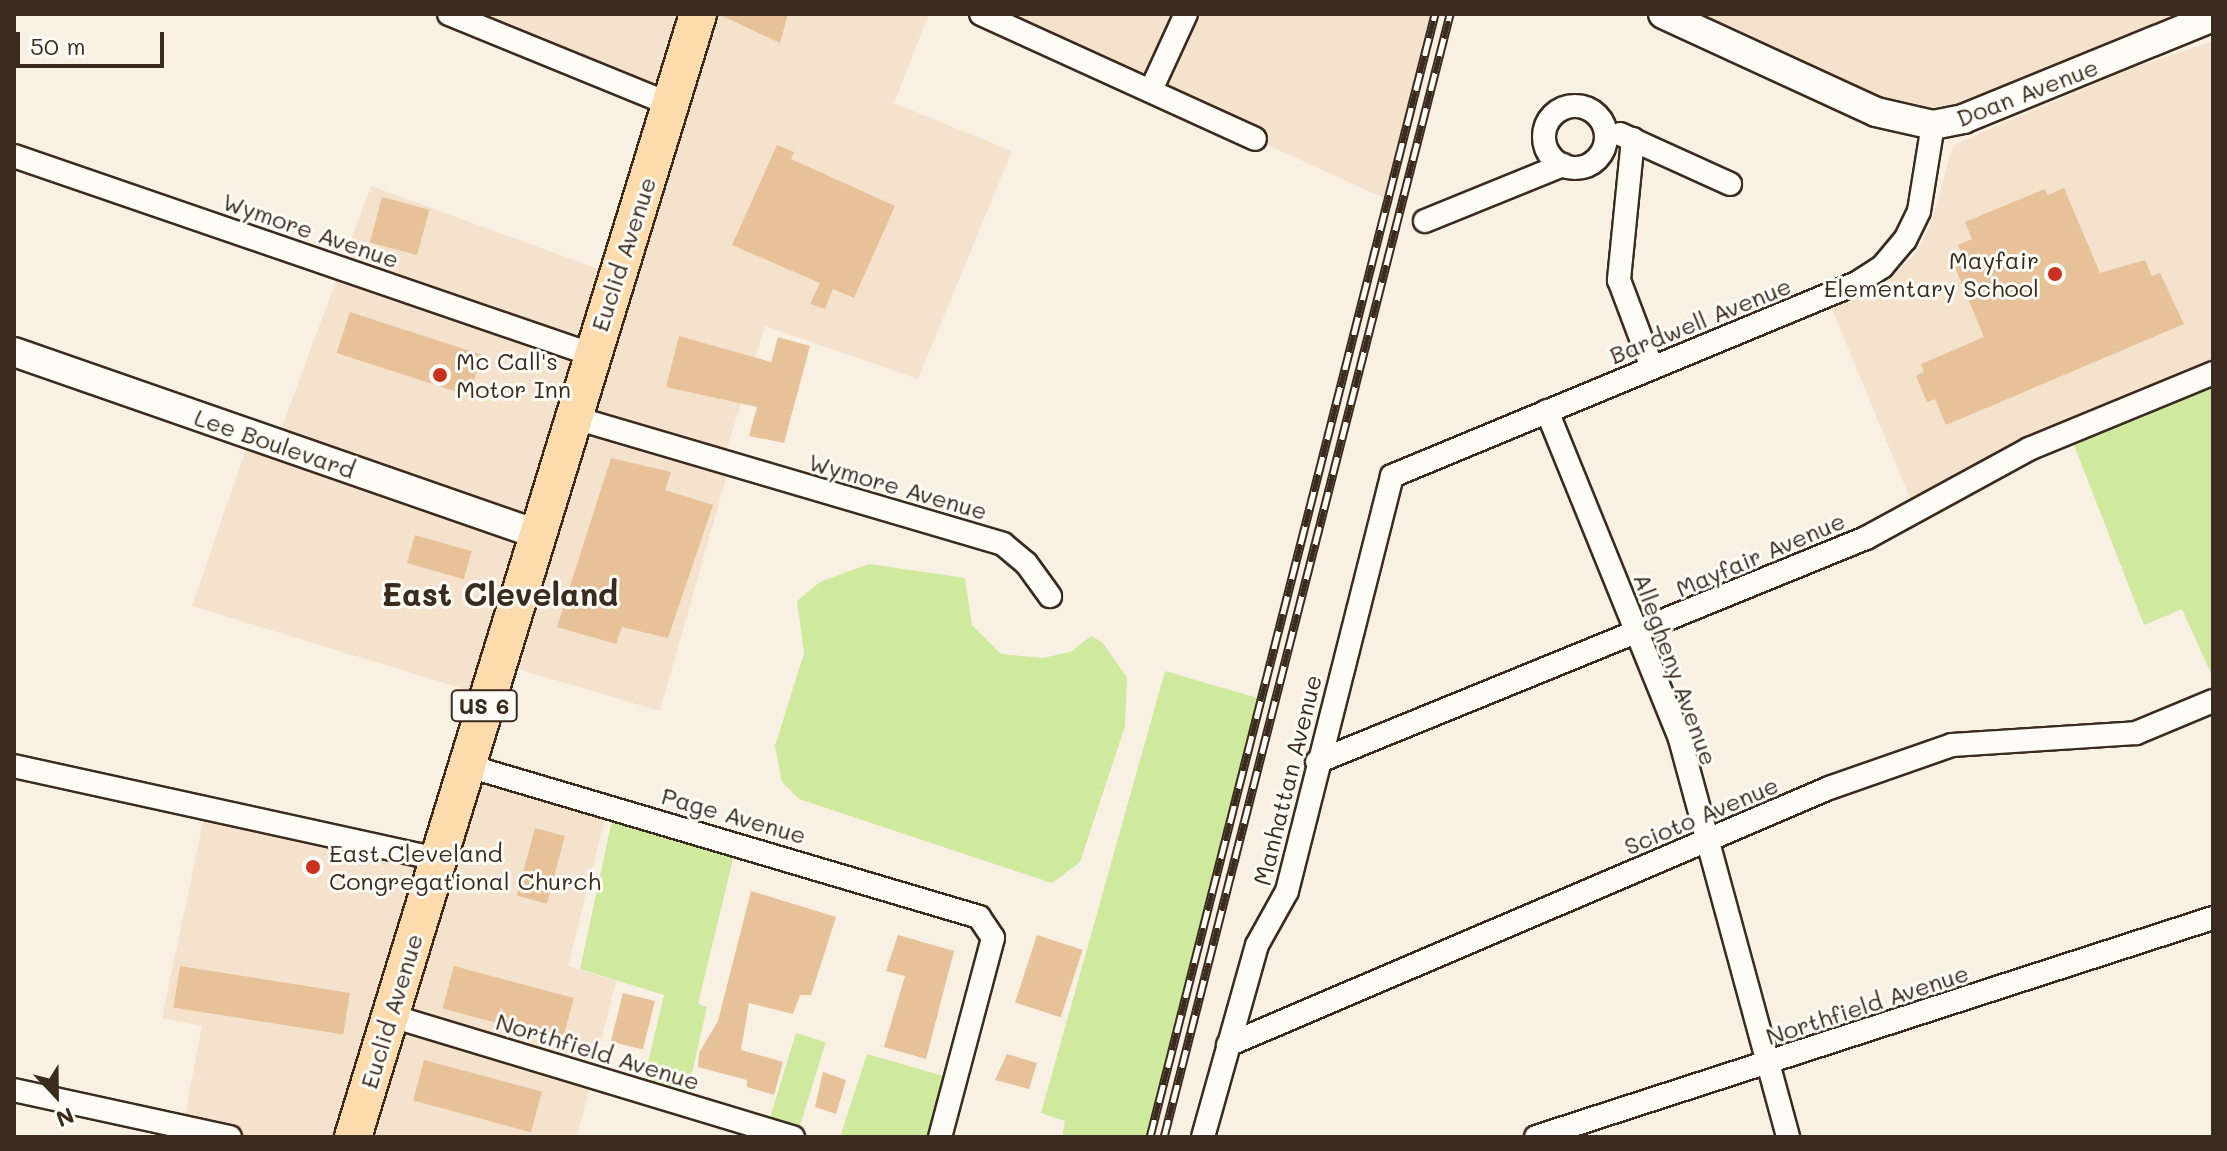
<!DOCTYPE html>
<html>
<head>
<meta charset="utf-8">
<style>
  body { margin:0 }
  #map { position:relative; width:2227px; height:1151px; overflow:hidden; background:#f9f0e4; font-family:Mali,sans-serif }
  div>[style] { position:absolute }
  .built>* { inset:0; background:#f4e2cd }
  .green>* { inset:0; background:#cfe99f; transform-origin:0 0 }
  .building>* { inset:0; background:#e7c197; transform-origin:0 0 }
  .roads { filter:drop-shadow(2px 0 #3b2a1e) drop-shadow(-2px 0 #3b2a1e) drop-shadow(0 2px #3b2a1e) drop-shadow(0 -2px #3b2a1e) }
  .minor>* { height:22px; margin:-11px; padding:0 11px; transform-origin:11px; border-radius:11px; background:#fdfcf7 }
  .minor>.ring { margin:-11px; padding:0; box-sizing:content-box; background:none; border:22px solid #fdfcf7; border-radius:50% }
  .tertiary>* { height:28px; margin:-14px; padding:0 14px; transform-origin:14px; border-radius:14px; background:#fdfcf7 }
  .primary>* { height:36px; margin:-18px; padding:0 18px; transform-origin:18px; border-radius:18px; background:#fedbac }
  .rail>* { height:9px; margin-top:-4.5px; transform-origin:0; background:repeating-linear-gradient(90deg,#fdfcf7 0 18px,#3b2a1e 0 36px); box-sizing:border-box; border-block:2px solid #3b2a1e }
  .dots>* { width:22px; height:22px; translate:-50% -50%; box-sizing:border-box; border:4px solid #fdfcf7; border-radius:50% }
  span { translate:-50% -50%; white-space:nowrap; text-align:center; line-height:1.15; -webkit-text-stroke:6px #fdfcf7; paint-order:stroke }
  .shield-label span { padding:2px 6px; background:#fdfcf7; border:2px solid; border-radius:6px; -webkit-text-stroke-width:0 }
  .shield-label { font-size:22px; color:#3b2a1e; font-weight:700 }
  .street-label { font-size:24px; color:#3b2a1e }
  .poi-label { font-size:24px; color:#3b2a1e }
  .right { translate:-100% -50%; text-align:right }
  .left { translate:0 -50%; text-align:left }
  .district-label { font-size:32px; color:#3b2a1e; font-weight:700 }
  .frame { position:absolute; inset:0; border:16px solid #3b2a1e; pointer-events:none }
  .north { position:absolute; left:16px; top:1055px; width:80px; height:80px; -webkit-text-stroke:6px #fdfcf7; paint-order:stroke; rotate:158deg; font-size:22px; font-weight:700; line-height:32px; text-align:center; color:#3b2a1e }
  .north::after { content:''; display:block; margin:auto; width:28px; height:36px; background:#3b2a1e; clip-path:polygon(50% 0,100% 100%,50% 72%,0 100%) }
  .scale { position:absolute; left:16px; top:32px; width:148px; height:36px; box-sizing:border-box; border:4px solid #3b2a1e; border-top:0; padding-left:10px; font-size:24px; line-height:28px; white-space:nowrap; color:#3b2a1e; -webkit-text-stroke:6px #fdfcf7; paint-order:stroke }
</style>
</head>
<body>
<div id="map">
  <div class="built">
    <i style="clip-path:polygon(449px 14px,929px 14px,894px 103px,1012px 151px,918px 379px,765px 326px,723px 461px,730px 464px,660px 711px,497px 663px,487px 696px,192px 606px,251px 435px,276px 443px,371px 186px,615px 275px,672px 105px)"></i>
    <i style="clip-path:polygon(981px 14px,1435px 14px,1388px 200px)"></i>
    <i style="clip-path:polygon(1663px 14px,2213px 14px,1933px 125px)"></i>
    <i style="clip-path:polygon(2213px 41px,2213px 359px,2012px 445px,1912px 503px,1832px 309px,1881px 287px,1915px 254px,1931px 223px,1953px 145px,2127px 70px)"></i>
    <i style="clip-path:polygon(470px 751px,611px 794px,568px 966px,616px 981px,577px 1137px,181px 1137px,202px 1026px,162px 1018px,206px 808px,436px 859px)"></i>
  </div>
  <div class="green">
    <i style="clip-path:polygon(2213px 373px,2213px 678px,2182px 609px,2144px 625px,2069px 432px)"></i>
    <i style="clip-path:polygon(869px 564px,965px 578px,972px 625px,1001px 654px,1043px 658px,1070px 652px,1091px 636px,1102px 642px,1127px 677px,1125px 726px,1080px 862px,1052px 883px,799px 799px,782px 782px,775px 746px,804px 653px,797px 601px,820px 582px)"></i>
    <i style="clip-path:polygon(1165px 671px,1261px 699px,1150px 1137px,1062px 1137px,1065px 1121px,1041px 1113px)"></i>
    <i style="clip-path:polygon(612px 820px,734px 855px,698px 1004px,707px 1007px,687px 1095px,643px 1083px,664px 995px,580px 969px)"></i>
    <i style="left:796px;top:1033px;width:31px;height:90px;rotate:17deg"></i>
    <i style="clip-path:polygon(867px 1054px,947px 1077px,929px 1137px,840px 1137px)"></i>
  </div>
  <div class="building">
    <i style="clip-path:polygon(718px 14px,788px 14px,780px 43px)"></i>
    <i style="clip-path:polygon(777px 145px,794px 152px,791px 159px,895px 206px,854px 298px,833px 289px,825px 309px,810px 304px,820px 283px,732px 245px)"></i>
    <i style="clip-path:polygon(2064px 188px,2100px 273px,2145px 260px,2152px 276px,2160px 273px,2184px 324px,1946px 425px,1935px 399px,1927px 402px,1916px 376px,1924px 372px,1921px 364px,1984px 337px,1951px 258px,1962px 254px,1958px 245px,1972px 239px,1965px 222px,2045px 189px,2048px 195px)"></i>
    <i style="left:382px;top:197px;width:49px;height:47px;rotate:15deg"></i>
    <i style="left:350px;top:312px;width:139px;height:43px;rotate:18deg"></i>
    <i style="clip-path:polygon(679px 336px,771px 362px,778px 337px,810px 346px,784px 443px,749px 436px,757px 407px,666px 387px)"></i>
    <i style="clip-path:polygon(611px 458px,671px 472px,665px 490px,713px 505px,668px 638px,622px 627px,616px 644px,557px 627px)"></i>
    <i style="left:415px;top:535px;width:59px;height:29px;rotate:16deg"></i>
    <i style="left:535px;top:828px;width:31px;height:70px;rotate:15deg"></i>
    <i style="clip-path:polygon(751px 891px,836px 917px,811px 995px,800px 995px,793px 1014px,749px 1003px,741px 1050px,783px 1062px,774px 1095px,747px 1087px,747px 1080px,698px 1067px,699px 1053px,718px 1021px)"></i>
    <i style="clip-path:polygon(898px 935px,954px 951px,926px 1059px,884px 1047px,905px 976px,886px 971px)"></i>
    <i style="left:1037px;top:935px;width:48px;height:71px;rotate:18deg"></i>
    <i style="left:180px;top:966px;width:172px;height:42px;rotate:9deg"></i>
    <i style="left:454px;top:966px;width:124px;height:44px;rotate:15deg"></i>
    <i style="left:623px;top:993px;width:33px;height:50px;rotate:14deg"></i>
    <i style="clip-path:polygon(1007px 1054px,1037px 1063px,1029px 1089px,995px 1080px)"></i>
    <i style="left:424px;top:1060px;width:122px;height:42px;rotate:15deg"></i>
    <i style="clip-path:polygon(823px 1072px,846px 1080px,836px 1114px,815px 1107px)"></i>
  </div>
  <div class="roads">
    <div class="minor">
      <i style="left:449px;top:14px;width:241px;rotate:22.2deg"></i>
      <i style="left:981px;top:14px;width:301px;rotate:24.5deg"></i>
      <i style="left:1151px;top:90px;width:84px;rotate:-65.3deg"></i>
      <i class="ring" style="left:1544px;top:106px;width:40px;height:40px"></i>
      <i style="left:1620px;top:134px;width:121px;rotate:24.4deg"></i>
      <i style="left:1633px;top:139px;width:142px;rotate:95.7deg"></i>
      <i style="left:1619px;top:280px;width:94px;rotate:69.4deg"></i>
      <i style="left:14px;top:156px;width:609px;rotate:18.97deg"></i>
      <i style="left:1425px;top:221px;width:149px;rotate:-22.1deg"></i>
      <i style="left:1547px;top:411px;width:354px;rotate:67.9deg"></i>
      <i style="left:1680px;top:739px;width:412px;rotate:74.8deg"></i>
      <i style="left:572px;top:417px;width:449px;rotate:16.4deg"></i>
      <i style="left:1003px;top:544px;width:30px;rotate:40deg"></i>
      <i style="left:1026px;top:563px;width:41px;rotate:54deg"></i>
      <i style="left:1317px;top:762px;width:593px;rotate:-22.2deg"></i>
      <i style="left:1866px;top:538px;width:186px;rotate:-28.6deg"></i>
      <i style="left:2029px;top:449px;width:199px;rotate:-22.4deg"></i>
      <i style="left:465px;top:765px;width:536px;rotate:16.47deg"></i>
      <i style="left:979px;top:917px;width:25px;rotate:56deg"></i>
      <i style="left:993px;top:938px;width:206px;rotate:104.9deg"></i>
      <i style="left:14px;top:766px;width:433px;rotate:12.4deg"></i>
      <i style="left:388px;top:1015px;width:423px;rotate:16.8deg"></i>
      <i style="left:1228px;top:1045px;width:654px;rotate:-23.15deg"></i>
      <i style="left:1829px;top:788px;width:130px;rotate:-19.3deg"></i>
      <i style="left:1952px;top:745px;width:184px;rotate:-3.7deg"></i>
      <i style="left:2136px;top:733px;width:83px;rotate:-22.6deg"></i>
      <i style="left:14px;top:1090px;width:221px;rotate:12.3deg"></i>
      <i style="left:1203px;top:1137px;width:199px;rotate:-74.3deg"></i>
      <i style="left:1257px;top:945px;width:62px;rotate:-60.9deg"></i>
      <i style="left:1287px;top:891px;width:428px;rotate:-75.8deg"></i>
      <i style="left:1392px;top:476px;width:503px;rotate:-22.54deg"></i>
      <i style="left:1857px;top:283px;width:30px;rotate:-33deg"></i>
      <i style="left:1882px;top:267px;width:35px;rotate:-50deg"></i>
      <i style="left:1905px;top:240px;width:32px;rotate:-64deg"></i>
      <i style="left:1919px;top:211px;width:87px;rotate:-80.8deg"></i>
      <i style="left:1536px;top:1137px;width:712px;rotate:-17.93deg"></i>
    </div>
    <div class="tertiary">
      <i style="left:1663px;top:14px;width:234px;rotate:24.7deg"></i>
      <i style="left:1876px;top:112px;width:58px;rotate:12.8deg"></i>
      <i style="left:1933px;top:125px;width:31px;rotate:-11deg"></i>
      <i style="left:1963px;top:119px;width:270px;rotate:-22.2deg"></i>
      <i style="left:14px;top:352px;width:554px;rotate:19.19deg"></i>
    </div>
    <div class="primary">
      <i style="left:353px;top:1137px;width:1175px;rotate:-72.92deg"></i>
    </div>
  </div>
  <div class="rail">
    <i style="left:1150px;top:1137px;width:1159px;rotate:-75.76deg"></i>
    <i style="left:1164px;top:1137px;width:1159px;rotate:-75.71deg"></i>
  </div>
  <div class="dots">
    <i style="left:2055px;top:274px;background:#c8321e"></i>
    <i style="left:440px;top:375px;background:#c8321e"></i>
    <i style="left:313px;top:867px;background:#c8321e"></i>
  </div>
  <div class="shield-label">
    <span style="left:484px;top:706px">US 6</span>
  </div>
  <div class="street-label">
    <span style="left:2027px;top:92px;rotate:-21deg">Doan Avenue</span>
    <span style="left:311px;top:230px;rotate:19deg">Wymore Avenue</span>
    <span style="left:623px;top:254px;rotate:-72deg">Euclid Avenue</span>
    <span style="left:1700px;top:320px;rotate:-22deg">Bardwell Avenue</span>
    <span style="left:275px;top:443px;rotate:19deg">Lee Boulevard</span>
    <span style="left:898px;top:486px;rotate:16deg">Wymore Avenue</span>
    <span style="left:1760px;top:554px;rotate:-23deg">Mayfair Avenue</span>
    <span style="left:1676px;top:669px;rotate:70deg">Allegheny Avenue</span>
    <span style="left:1287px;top:780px;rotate:-76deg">Manhattan Avenue</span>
    <span style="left:734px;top:815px;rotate:16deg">Page Avenue</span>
    <span style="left:1701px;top:815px;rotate:-23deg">Scioto Avenue</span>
    <span style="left:1867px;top:1004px;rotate:-18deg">Northfield Avenue</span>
    <span style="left:391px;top:1011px;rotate:-73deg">Euclid Avenue</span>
    <span style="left:598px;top:1051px;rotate:17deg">Northfield Avenue</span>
  </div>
  <div class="poi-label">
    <span class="right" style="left:2039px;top:274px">Mayfair<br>Elementary School</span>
    <span class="left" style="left:456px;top:375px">Mc Call's<br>Motor Inn</span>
    <span class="left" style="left:329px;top:867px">East Cleveland<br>Congregational Church</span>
  </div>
  <div class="district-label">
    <span style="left:500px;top:593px">East Cleveland</span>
  </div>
  <div class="frame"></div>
  <div class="north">N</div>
  <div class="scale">50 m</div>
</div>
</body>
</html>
